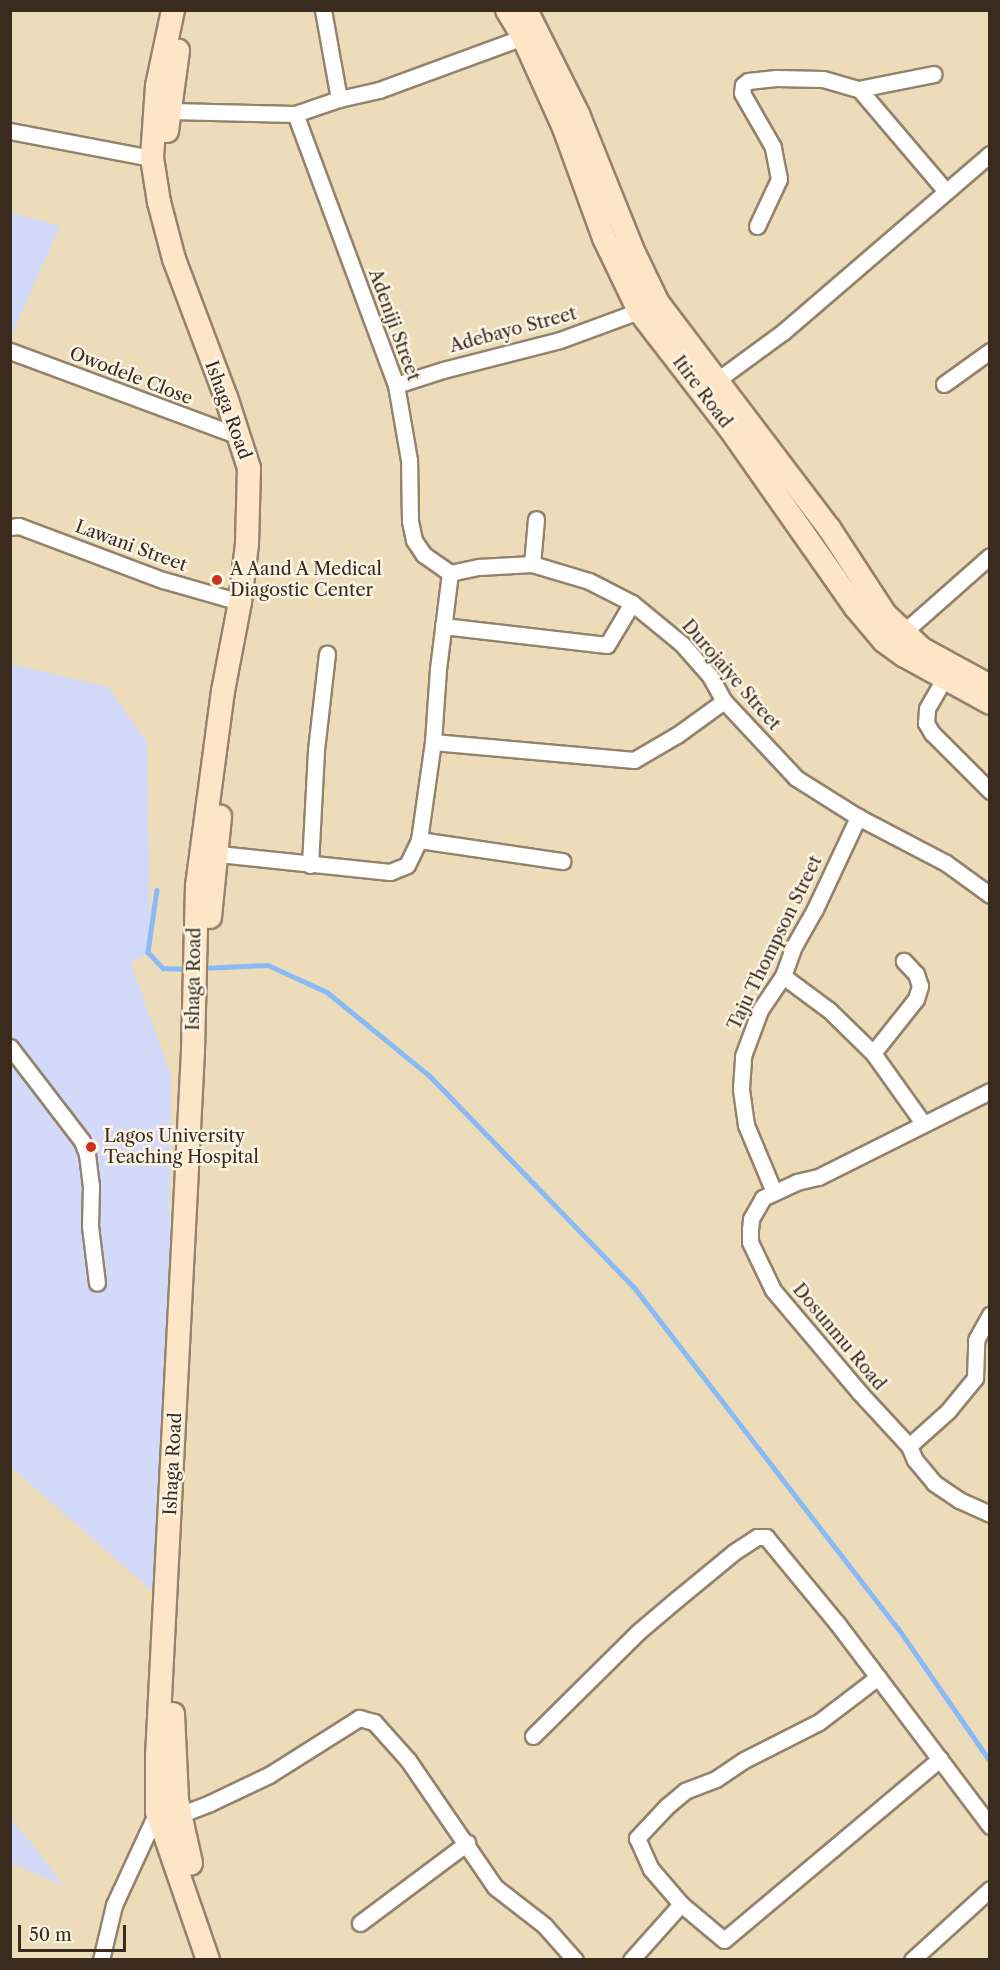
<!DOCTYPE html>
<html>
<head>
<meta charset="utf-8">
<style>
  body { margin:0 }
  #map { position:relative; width:1000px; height:1970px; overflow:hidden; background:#eddcba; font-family:"Libre Caslon Text",serif }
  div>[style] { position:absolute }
  .built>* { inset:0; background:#d3d9f9 }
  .stream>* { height:4.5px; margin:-2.25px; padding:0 2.25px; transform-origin:2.25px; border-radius:2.25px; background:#89baf6 }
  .roads { filter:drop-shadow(2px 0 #94836c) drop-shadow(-2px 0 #94836c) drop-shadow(0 2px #94836c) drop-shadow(0 -2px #94836c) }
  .minor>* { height:15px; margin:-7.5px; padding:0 7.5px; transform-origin:7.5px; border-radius:7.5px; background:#fff }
  .secondary>* { height:22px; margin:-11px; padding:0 11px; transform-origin:11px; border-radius:11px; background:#fee5c5 }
  .dots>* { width:16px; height:16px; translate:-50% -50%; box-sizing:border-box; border:3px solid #fcf5e5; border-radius:50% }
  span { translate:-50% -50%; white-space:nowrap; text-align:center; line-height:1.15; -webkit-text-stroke:5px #fcf5e5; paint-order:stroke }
  .street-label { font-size:18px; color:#3b2a1e }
  .poi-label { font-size:18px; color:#3b2a1e }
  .left { translate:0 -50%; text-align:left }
  .frame { position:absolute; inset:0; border:12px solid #3b2a1e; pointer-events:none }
  .scale { position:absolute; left:18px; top:1925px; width:108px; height:27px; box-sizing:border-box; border:3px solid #3b2a1e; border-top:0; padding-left:8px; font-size:18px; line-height:21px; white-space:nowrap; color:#3b2a1e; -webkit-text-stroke:4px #fcf5e5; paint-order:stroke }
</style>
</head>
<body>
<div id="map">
  <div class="built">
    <i style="clip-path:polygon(11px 213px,60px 226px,11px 337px,10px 213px)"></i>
    <i style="clip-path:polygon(11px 664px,108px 687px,147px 742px,150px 924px,148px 952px,131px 963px,171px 1076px,170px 1217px,174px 1271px,163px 1494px,152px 1591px,11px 1467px)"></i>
    <i style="clip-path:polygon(10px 1818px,30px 1841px,64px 1886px,11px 1863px)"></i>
  </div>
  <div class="stream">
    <i style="left:157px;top:890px;width:63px;rotate:98.3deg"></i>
    <i style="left:148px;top:952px;width:22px;rotate:47deg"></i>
    <i style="left:163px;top:968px;width:27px;rotate:2deg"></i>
    <i style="left:201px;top:968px;width:67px;rotate:-2.6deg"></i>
    <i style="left:268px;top:965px;width:65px;rotate:24.6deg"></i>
    <i style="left:327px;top:992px;width:133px;rotate:39.2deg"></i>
    <i style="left:430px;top:1076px;width:293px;rotate:46deg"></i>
    <i style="left:634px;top:1287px;width:431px;rotate:52.3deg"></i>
    <i style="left:898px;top:1628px;width:162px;rotate:55.3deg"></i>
  </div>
  <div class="roads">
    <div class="minor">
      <i style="left:323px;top:10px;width:90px;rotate:79.8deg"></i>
      <i style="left:859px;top:89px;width:76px;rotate:-11.3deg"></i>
      <i style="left:161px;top:107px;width:11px;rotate:22deg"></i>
      <i style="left:171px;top:111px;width:124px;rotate:1.4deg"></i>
      <i style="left:295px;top:114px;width:46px;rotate:-18.8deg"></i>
      <i style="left:339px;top:99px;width:41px;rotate:-12.7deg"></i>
      <i style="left:379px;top:90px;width:153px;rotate:-20.2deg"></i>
      <i style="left:10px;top:131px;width:145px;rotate:10.8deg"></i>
      <i style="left:757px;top:226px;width:52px;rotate:-64.9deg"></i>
      <i style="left:779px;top:179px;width:33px;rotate:-101deg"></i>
      <i style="left:773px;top:147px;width:62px;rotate:-119.9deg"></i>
      <i style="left:742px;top:93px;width:8px;rotate:-83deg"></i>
      <i style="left:743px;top:85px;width:6px;rotate:-39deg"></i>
      <i style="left:748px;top:81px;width:28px;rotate:-6deg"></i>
      <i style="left:776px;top:78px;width:47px;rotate:1.2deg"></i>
      <i style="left:823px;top:79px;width:37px;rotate:16deg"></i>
      <i style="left:859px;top:89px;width:133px;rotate:49.6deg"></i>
      <i style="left:10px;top:351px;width:243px;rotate:20.4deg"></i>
      <i style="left:716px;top:381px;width:83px;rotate:-36.2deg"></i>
      <i style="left:783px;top:332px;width:273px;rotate:-40.7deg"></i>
      <i style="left:944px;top:384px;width:57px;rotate:-35.7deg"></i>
      <i style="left:396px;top:385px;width:49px;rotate:-17.7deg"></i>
      <i style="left:443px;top:370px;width:121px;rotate:-14.4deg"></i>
      <i style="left:560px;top:340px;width:84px;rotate:-20.2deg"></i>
      <i style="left:10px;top:527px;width:9px;rotate:-6deg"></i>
      <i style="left:19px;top:526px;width:154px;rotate:20.6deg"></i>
      <i style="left:163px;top:580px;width:80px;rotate:15.9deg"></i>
      <i style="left:532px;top:564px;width:45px;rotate:-84.9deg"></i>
      <i style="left:450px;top:573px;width:30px;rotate:-12deg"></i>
      <i style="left:479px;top:567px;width:53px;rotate:-3.2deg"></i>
      <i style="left:532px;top:564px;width:59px;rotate:16.6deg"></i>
      <i style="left:589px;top:581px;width:48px;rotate:27.1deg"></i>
      <i style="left:632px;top:603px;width:65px;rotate:39.4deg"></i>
      <i style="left:682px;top:644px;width:43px;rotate:48.8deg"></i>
      <i style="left:710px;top:676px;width:29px;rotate:61deg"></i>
      <i style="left:724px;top:701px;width:105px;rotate:46.9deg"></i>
      <i style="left:796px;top:778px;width:73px;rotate:32.2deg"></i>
      <i style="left:858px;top:817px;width:99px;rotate:27.6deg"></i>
      <i style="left:946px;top:863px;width:54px;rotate:36deg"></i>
      <i style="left:443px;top:626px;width:165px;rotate:6.6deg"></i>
      <i style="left:607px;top:645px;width:49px;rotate:-59.2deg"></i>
      <i style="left:897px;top:638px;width:124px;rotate:-41.4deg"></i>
      <i style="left:944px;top:679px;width:34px;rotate:120deg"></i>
      <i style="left:927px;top:709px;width:14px;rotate:94deg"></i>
      <i style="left:926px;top:723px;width:12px;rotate:59deg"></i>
      <i style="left:932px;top:733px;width:82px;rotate:45deg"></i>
      <i style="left:433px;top:742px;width:202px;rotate:5.1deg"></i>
      <i style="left:634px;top:760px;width:50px;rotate:-30.2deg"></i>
      <i style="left:677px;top:735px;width:58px;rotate:-35.9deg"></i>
      <i style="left:419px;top:840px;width:145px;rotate:8.4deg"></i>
      <i style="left:209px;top:853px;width:182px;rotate:6deg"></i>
      <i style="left:390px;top:872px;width:18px;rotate:-22deg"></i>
      <i style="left:407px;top:865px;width:28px;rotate:-64deg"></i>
      <i style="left:419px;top:840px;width:99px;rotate:-81.9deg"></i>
      <i style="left:433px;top:742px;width:73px;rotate:-86.1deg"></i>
      <i style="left:438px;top:669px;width:97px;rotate:-82.9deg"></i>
      <i style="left:450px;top:573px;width:32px;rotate:-145deg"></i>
      <i style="left:424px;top:555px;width:18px;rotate:-124deg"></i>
      <i style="left:414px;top:540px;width:19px;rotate:-102deg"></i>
      <i style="left:410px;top:521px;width:61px;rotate:-90.9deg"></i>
      <i style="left:409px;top:460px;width:76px;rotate:-99.8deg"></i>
      <i style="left:396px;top:385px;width:289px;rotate:-110.4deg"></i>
      <i style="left:310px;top:865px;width:115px;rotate:-87deg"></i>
      <i style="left:316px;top:750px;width:97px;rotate:-83.5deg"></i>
      <i style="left:783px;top:976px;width:57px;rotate:36.5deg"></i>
      <i style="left:829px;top:1010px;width:62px;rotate:44.3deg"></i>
      <i style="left:873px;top:1053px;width:86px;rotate:54.5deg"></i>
      <i style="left:10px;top:1047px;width:118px;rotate:52.5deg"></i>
      <i style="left:82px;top:1141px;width:14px;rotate:69deg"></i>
      <i style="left:87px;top:1154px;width:32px;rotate:83deg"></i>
      <i style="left:91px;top:1186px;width:40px;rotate:91.4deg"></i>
      <i style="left:90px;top:1226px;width:57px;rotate:83deg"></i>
      <i style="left:873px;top:1053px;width:69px;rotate:-51.5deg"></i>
      <i style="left:916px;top:999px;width:14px;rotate:-73deg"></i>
      <i style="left:920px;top:986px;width:13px;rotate:-108deg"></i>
      <i style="left:916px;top:974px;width:18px;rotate:-133deg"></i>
      <i style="left:990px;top:1091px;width:192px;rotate:153.4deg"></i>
      <i style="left:818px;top:1177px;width:22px;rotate:167deg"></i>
      <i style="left:797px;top:1182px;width:38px;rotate:155deg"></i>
      <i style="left:763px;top:1198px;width:24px;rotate:120deg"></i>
      <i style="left:751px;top:1219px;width:11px;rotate:95deg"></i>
      <i style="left:750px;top:1230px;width:12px;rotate:90deg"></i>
      <i style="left:750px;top:1242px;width:53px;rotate:64.4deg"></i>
      <i style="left:773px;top:1290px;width:135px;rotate:49.8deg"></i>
      <i style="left:860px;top:1393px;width:72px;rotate:47.2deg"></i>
      <i style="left:909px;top:1446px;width:15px;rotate:67deg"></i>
      <i style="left:915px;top:1460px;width:30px;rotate:50deg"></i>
      <i style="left:934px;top:1483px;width:30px;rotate:34deg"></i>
      <i style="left:959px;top:1500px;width:34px;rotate:24deg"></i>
      <i style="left:774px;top:1192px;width:73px;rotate:-112.7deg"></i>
      <i style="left:746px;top:1125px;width:37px;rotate:-98deg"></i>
      <i style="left:741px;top:1088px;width:32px;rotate:-86deg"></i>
      <i style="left:743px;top:1056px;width:49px;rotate:-69.7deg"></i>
      <i style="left:760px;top:1010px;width:41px;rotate:-55.9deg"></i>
      <i style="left:783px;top:976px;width:32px;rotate:-70deg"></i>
      <i style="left:794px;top:946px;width:43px;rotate:-60.4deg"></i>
      <i style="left:815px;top:909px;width:102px;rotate:-64.9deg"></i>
      <i style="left:909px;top:1446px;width:52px;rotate:-41.9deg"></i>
      <i style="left:948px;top:1411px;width:43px;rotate:-50.7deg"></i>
      <i style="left:975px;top:1378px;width:38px;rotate:-88deg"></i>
      <i style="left:976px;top:1340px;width:29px;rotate:-61deg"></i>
      <i style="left:878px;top:1677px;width:74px;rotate:142.7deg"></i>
      <i style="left:819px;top:1722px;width:84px;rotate:153.1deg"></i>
      <i style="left:744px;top:1760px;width:34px;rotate:146deg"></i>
      <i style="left:716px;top:1779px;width:33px;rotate:159deg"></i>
      <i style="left:685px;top:1791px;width:23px;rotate:140deg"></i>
      <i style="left:667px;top:1806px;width:44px;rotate:133.2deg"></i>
      <i style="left:637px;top:1838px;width:34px;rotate:66deg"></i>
      <i style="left:651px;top:1869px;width:46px;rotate:49.4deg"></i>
      <i style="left:681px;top:1904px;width:56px;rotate:39.9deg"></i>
      <i style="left:724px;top:1940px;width:282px;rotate:-40deg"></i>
      <i style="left:533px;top:1736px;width:148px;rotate:-44.7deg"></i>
      <i style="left:638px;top:1632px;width:51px;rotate:-40.2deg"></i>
      <i style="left:677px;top:1599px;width:74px;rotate:-39.5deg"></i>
      <i style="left:734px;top:1552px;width:27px;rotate:-33deg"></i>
      <i style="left:757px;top:1537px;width:9px"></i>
      <i style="left:766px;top:1537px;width:112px;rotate:50.5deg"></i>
      <i style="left:837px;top:1623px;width:254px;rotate:53deg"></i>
      <i style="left:360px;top:1923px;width:134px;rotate:-36.8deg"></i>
      <i style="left:101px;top:1960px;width:57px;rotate:-76.7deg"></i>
      <i style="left:114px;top:1905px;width:102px;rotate:-65.2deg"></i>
      <i style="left:157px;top:1812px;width:22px;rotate:8deg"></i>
      <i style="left:179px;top:1815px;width:33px;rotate:-21deg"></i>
      <i style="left:210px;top:1803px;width:65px;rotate:-25.4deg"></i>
      <i style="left:269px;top:1775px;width:107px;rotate:-32.3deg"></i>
      <i style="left:359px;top:1718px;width:16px;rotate:15deg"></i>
      <i style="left:374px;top:1722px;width:51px;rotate:48.2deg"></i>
      <i style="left:408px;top:1760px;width:154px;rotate:55.6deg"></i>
      <i style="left:495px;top:1887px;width:62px;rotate:37.8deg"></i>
      <i style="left:544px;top:1925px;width:47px;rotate:48.5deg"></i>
      <i style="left:631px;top:1960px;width:75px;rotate:-48.2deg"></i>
      <i style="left:912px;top:1960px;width:105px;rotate:-42.3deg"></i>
    </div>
    <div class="secondary">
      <i style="left:173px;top:10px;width:78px;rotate:101.9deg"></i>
      <i style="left:157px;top:86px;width:72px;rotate:94deg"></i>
      <i style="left:152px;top:158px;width:45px;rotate:81deg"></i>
      <i style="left:159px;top:202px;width:59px;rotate:75.3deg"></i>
      <i style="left:174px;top:259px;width:147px;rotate:69.4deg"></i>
      <i style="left:226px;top:397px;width:75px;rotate:72.1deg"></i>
      <i style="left:249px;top:468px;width:76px;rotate:91.5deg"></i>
      <i style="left:247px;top:544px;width:58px;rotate:96.9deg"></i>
      <i style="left:240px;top:602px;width:91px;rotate:100.8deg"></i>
      <i style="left:223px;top:691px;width:197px;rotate:97.6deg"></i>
      <i style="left:197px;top:886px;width:165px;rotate:91.4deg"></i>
      <i style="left:193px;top:1051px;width:707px;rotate:92.92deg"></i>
      <i style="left:157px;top:1757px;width:55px;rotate:90deg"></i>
      <i style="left:157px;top:1812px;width:157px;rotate:71deg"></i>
      <i style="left:507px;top:10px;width:31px;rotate:59deg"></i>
      <i style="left:523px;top:37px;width:100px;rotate:65.7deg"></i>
      <i style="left:564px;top:128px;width:117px;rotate:70deg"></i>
      <i style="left:604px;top:238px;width:81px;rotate:64.4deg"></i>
      <i style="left:639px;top:311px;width:145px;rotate:52.3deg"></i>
      <i style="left:728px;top:426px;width:223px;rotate:54.9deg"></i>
      <i style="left:856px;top:608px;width:43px;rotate:49.7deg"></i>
      <i style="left:884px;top:641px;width:26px;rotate:36deg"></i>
      <i style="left:905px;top:656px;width:97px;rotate:28.9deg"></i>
      <i style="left:526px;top:10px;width:116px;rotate:63.4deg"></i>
      <i style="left:578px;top:114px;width:150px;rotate:68.1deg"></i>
      <i style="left:634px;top:253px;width:55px;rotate:64.4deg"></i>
      <i style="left:658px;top:303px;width:283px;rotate:52.8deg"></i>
      <i style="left:829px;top:528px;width:103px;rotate:56.9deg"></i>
      <i style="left:885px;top:614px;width:51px;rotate:43.4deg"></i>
      <i style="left:922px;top:649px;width:75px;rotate:28.6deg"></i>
      <i style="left:167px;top:131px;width:81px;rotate:-82.2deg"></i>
      <i style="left:210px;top:917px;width:101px;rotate:-84.3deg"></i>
      <i style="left:173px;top:1714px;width:86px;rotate:87.3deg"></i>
      <i style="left:177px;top:1800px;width:65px;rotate:77.5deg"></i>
    </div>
  </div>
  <div class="dots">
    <i style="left:217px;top:580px;background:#c8321e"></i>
    <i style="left:91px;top:1147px;background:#c8321e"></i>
  </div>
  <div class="street-label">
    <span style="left:394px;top:325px;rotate:70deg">Adeniji Street</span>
    <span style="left:513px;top:330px;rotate:-15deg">Adebayo Street</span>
    <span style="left:131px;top:376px;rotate:21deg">Owodele Close</span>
    <span style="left:702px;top:392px;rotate:53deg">Itire Road</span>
    <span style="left:228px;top:410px;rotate:70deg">Ishaga Road</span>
    <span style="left:131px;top:546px;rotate:20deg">Lawani Street</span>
    <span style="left:731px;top:675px;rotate:49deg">Durojaiye Street</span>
    <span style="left:775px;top:943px;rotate:-64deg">Taju Thompson Street</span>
    <span style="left:194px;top:979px;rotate:-89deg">Ishaga Road</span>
    <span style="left:839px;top:1337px;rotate:50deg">Dosunmu Road</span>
    <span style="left:173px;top:1464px;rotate:-87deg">Ishaga Road</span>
  </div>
  <div class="poi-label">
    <span class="left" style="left:230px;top:580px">A Aand A Medical<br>Diagostic Center</span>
    <span class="left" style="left:104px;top:1147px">Lagos University<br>Teaching Hospital</span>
  </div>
  <div class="frame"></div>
  <div class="scale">50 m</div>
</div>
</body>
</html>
